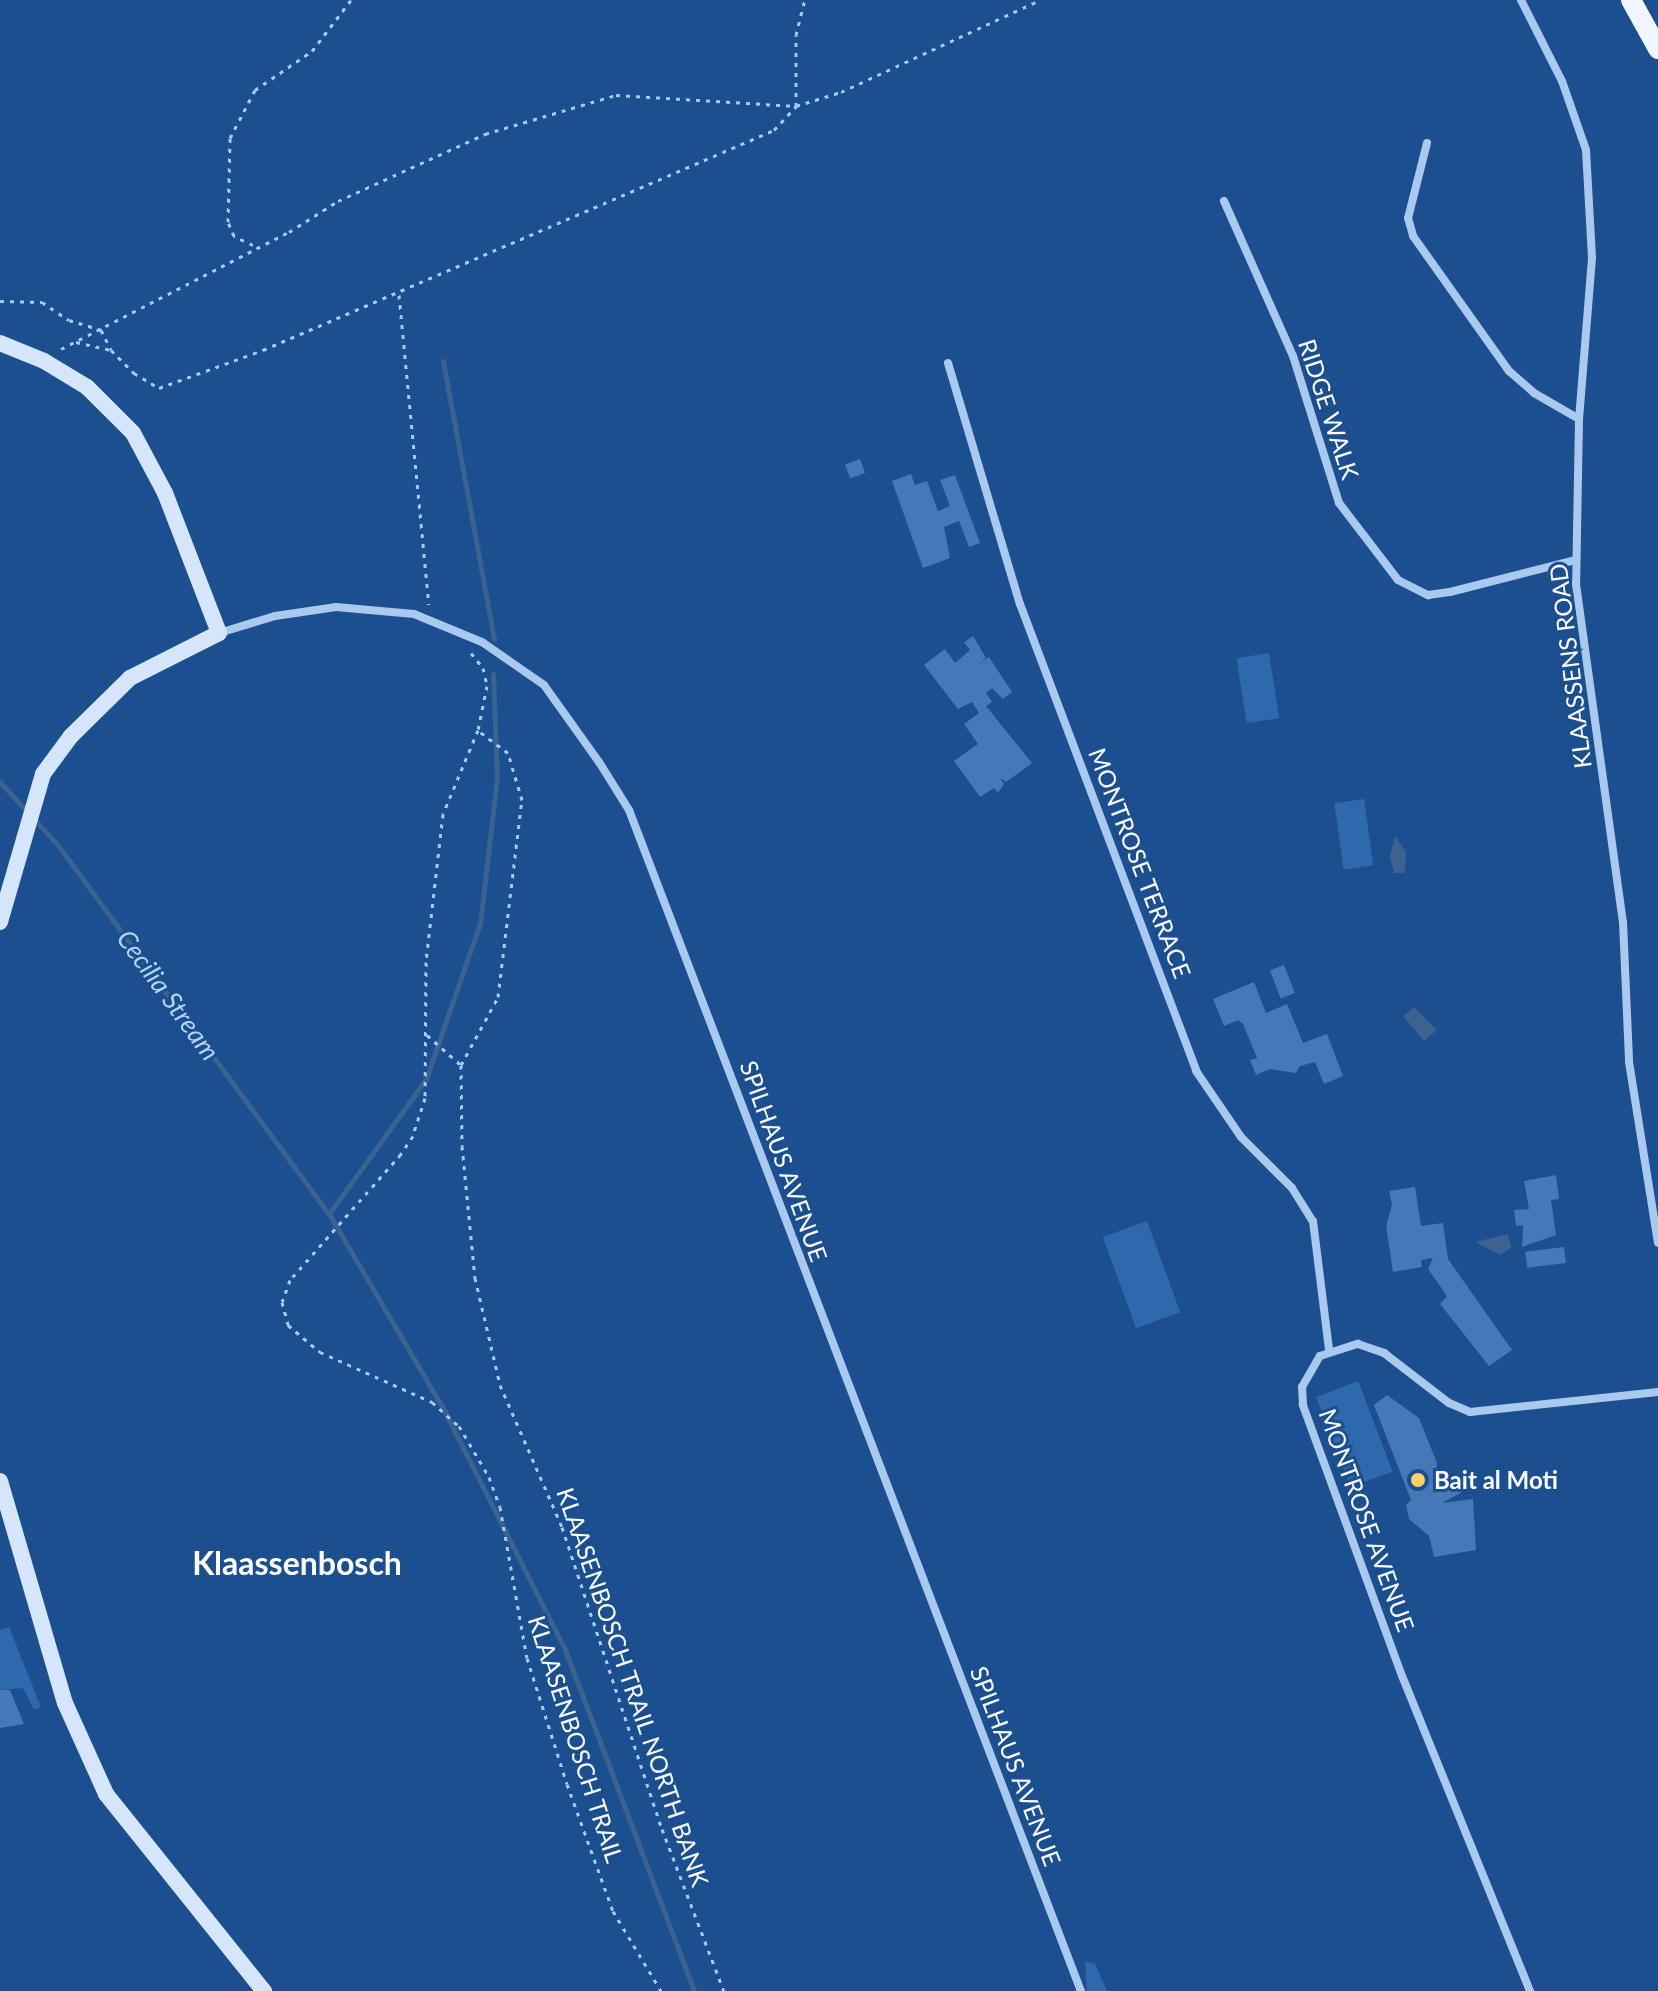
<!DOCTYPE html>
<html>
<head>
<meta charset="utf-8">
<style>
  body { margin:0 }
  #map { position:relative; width:1658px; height:1991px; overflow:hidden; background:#1b4f8f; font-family:Lato,sans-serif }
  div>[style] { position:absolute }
  .green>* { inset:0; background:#2e69ad; transform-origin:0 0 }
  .water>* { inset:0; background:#3c6290 }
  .stream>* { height:5px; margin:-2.5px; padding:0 2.5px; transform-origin:2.5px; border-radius:2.5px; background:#3c6290 }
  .building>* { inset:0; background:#4478b7; transform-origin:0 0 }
  .path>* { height:3px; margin-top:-1.5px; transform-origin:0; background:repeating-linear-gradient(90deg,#a9c9ee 0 4px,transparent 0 10px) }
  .street>* { height:8px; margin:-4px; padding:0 4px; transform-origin:4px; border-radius:4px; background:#a9c9ee }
  .secondary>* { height:16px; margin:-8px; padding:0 8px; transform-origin:8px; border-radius:8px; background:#d6e6fa }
  .primary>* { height:20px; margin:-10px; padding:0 10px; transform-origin:10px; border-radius:10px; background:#f0f6ff }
  .dots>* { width:22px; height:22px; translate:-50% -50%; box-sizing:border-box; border:4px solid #1b4f8f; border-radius:50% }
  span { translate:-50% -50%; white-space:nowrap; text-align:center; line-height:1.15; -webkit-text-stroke:6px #1b4f8f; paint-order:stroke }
  .street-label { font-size:24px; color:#fff }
  .poi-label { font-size:24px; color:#fff; font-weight:700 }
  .left { translate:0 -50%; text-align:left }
  .water-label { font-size:26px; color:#b5d3f5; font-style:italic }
  .district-label { font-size:32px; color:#fff; font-weight:700 }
</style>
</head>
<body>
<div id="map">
  <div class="green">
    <i style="left:1269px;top:653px;width:66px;height:33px;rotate:81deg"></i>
    <i style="left:1364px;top:799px;width:67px;height:30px;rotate:82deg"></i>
    <i style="left:1147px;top:1221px;width:97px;height:47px;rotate:70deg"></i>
    <i style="left:1358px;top:1381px;width:97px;height:45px;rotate:69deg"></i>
    <i style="clip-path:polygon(9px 1627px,41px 1707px,34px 1710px,23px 1688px,0 1690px,0 1630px)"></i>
    <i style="clip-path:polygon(1085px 1961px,1095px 1964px,1107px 1991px,1087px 1991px)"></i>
  </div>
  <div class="water">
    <i style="clip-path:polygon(1395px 836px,1406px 852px,1405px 873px,1394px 873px,1390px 857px)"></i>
    <i style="clip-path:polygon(1414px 1007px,1437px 1030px,1424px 1041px,1403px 1016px)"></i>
    <i style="clip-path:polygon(1508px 1234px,1511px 1248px,1500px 1255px,1475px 1242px)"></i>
  </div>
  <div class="stream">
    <i style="left:443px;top:361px;width:283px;rotate:79.6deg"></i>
    <i style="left:493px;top:674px;width:103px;rotate:87.8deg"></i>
    <i style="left:497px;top:777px;width:147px;rotate:96.6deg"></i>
    <i style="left:480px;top:923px;width:165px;rotate:109.1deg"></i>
    <i style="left:426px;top:1079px;width:166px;rotate:125.7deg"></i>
    <i style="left:329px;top:1214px;width:227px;rotate:59.6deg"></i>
    <i style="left:444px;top:1410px;width:271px;rotate:63.2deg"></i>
    <i style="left:566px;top:1652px;width:362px;rotate:69.3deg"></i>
    <i style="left:0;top:782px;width:84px;rotate:47.4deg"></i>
    <i style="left:57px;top:844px;width:459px;rotate:53.7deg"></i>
  </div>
  <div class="building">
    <i style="left:860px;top:459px;width:15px;height:16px;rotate:70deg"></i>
    <i style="clip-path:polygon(911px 474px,915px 485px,927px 481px,938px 511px,950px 506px,940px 480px,955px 475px,980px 543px,969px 547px,959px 521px,944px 527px,950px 558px,923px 568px,892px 481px)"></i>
    <i style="clip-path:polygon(973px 636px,986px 658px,978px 665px,989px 657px,1012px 692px,1003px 699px,992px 688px,986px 693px,992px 702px,986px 706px,1032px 763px,1006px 782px,1000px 778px,1004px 784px,998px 793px,994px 788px,980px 797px,954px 761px,978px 744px,964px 724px,979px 713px,972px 702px,958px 709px,924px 665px,945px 649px,955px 663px,970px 650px,964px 642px)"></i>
    <i style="left:1284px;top:965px;width:30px;height:15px;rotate:69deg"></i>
    <i style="clip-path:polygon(1254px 982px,1266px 1013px,1287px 1004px,1303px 1043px,1327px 1034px,1343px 1076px,1324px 1084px,1315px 1062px,1300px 1066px,1296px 1073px,1270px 1069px,1256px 1075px,1250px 1060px,1257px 1058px,1243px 1024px,1238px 1020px,1224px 1026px,1213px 999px)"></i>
    <i style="clip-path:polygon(1556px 1175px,1559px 1199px,1551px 1200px,1556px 1235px,1522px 1247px,1523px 1225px,1516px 1226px,1514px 1210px,1529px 1209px,1524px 1181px)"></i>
    <i style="clip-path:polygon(1415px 1187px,1421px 1226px,1443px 1223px,1448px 1259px,1512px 1350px,1489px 1366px,1440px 1304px,1447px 1296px,1428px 1269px,1433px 1258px,1421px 1260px,1422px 1267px,1393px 1272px,1386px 1226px,1392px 1205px,1389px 1191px)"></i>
    <i style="left:1564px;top:1247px;width:16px;height:39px;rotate:83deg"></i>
    <i style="clip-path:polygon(1387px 1395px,1419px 1418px,1437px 1463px,1434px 1483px,1457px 1474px,1464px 1491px,1442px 1503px,1473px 1499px,1476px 1550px,1434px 1557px,1429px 1536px,1409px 1519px,1406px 1505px,1411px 1500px,1374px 1405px)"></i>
    <i style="clip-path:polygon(0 1690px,10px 1690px,24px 1724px,0 1728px)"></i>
  </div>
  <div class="path">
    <i style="left:253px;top:245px;width:21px;rotate:-155deg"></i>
    <i style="left:234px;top:236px;width:15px;rotate:-113deg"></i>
    <i style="left:228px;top:222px;width:84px;rotate:-88.6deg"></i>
    <i style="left:230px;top:138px;width:54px;rotate:-62.5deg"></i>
    <i style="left:255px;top:90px;width:69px;rotate:-34.4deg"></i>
    <i style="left:312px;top:51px;width:64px;rotate:-52.6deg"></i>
    <i style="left:399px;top:295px;width:311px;rotate:84.5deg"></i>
    <i style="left:0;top:301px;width:42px;rotate:1.4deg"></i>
    <i style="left:42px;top:302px;width:32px;rotate:34deg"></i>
    <i style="left:69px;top:320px;width:34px;rotate:17deg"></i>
    <i style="left:101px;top:330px;width:22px;rotate:63deg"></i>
    <i style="left:111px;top:350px;width:33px;rotate:45deg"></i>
    <i style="left:134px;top:373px;width:29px;rotate:31deg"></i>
    <i style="left:159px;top:388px;width:111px;rotate:-20.1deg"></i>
    <i style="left:263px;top:350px;width:556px;rotate:-23.29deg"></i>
    <i style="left:774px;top:130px;width:33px;rotate:-47deg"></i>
    <i style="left:796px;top:106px;width:71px;rotate:-90deg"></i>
    <i style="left:796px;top:35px;width:36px;rotate:-76deg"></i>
    <i style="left:76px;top:342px;width:36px;rotate:13deg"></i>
    <i style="left:61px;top:349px;width:256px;rotate:-27.2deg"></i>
    <i style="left:289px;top:232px;width:58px;rotate:-32.3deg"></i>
    <i style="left:338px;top:201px;width:162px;rotate:-24.5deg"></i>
    <i style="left:485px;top:134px;width:137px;rotate:-16.6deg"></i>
    <i style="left:616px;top:95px;width:180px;rotate:3.5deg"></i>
    <i style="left:796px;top:106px;width:47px;rotate:-17.3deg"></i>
    <i style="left:841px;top:92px;width:219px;rotate:-24.8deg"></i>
    <i style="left:471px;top:653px;width:19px;rotate:51deg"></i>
    <i style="left:483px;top:668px;width:18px;rotate:77deg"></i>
    <i style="left:487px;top:686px;width:45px;rotate:101.6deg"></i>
    <i style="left:478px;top:730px;width:91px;rotate:112.6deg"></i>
    <i style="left:443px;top:814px;width:149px;rotate:96.6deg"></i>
    <i style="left:426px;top:962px;width:136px;rotate:90.4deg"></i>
    <i style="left:425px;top:1098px;width:40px;rotate:108deg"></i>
    <i style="left:413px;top:1136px;width:22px;rotate:124deg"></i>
    <i style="left:401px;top:1154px;width:168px;rotate:131.4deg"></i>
    <i style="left:290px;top:1280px;width:23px;rotate:110deg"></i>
    <i style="left:282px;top:1302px;width:24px;rotate:75deg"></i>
    <i style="left:288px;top:1325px;width:42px;rotate:40.2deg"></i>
    <i style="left:320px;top:1352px;width:123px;rotate:24.1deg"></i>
    <i style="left:432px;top:1402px;width:36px;rotate:42deg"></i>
    <i style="left:459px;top:1426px;width:59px;rotate:59.5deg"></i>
    <i style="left:489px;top:1477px;width:32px;rotate:70deg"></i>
    <i style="left:500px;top:1507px;width:153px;rotate:79.9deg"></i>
    <i style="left:527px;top:1658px;width:132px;rotate:72.4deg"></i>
    <i style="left:567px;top:1784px;width:135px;rotate:70.1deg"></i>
    <i style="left:613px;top:1911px;width:93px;rotate:59deg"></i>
    <i style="left:427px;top:1035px;width:45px;rotate:41.4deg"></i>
    <i style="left:461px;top:1065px;width:81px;rotate:89.3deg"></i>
    <i style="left:462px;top:1146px;width:133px;rotate:84.4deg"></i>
    <i style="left:475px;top:1278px;width:110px;rotate:76.8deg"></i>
    <i style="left:500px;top:1385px;width:155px;rotate:66.4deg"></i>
    <i style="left:562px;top:1527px;width:318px;rotate:71.7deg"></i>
    <i style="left:662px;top:1829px;width:173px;rotate:69.1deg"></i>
    <i style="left:461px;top:1065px;width:77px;rotate:-61.4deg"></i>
    <i style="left:498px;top:997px;width:198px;rotate:-83.1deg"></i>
    <i style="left:522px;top:800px;width:49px;rotate:-106.6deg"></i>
    <i style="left:508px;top:753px;width:38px;rotate:-143deg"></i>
  </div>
  <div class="street">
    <i style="left:1521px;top:0;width:91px;rotate:63.2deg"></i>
    <i style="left:1562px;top:81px;width:73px;rotate:70.8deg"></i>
    <i style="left:1586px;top:150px;width:108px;rotate:86.8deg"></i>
    <i style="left:1592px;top:258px;width:162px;rotate:94.6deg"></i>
    <i style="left:1579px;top:419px;width:165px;rotate:91deg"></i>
    <i style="left:1576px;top:584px;width:341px;rotate:82.1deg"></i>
    <i style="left:1623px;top:922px;width:140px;rotate:87.5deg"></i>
    <i style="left:1629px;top:1062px;width:183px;rotate:80.9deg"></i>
    <i style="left:1427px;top:143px;width:77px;rotate:104.2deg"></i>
    <i style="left:1408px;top:218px;width:19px;rotate:74deg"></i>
    <i style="left:1413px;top:236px;width:166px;rotate:54.6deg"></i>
    <i style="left:1509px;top:371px;width:33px;rotate:41deg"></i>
    <i style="left:1534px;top:393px;width:52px;rotate:30deg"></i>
    <i style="left:1224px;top:201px;width:170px;rotate:66deg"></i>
    <i style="left:1293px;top:356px;width:154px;rotate:72.6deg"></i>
    <i style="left:1339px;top:503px;width:97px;rotate:52.5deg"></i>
    <i style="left:1398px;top:580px;width:34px;rotate:27deg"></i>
    <i style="left:1428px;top:595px;width:22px;rotate:-8deg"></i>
    <i style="left:1450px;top:592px;width:130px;rotate:-14.3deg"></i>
    <i style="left:948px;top:363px;width:252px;rotate:73.4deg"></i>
    <i style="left:1020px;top:604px;width:499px;rotate:69.3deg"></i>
    <i style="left:1196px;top:1071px;width:80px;rotate:55.7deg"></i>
    <i style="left:1241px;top:1137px;width:72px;rotate:45deg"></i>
    <i style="left:1292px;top:1188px;width:39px;rotate:58deg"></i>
    <i style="left:1313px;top:1221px;width:130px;rotate:82.9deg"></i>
    <i style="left:219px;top:633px;width:59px;rotate:-16.9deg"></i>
    <i style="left:275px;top:616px;width:62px;rotate:-8.4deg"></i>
    <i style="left:336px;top:607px;width:78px;rotate:5.1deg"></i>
    <i style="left:414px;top:614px;width:74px;rotate:22.4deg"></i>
    <i style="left:482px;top:642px;width:75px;rotate:34.7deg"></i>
    <i style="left:544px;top:685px;width:95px;rotate:54.5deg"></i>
    <i style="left:599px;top:762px;width:57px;rotate:58deg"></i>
    <i style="left:629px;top:810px;width:1265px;rotate:69.06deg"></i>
    <i style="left:1530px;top:1991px;width:340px;rotate:-112.1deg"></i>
    <i style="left:1402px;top:1676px;width:289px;rotate:-110.1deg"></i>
    <i style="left:1303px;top:1405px;width:18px;rotate:-93deg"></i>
    <i style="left:1302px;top:1387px;width:36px;rotate:-60deg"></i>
    <i style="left:1320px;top:1356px;width:40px;rotate:-18deg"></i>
    <i style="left:1358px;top:1344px;width:28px;rotate:19deg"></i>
    <i style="left:1384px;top:1353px;width:82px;rotate:37.6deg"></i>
    <i style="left:1449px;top:1403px;width:23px;rotate:23deg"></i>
    <i style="left:1470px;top:1412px;width:189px;rotate:-6.1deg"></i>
  </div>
  <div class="secondary">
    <i style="left:0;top:343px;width:48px;rotate:22.2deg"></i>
    <i style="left:44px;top:361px;width:50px;rotate:31.2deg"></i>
    <i style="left:87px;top:387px;width:65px;rotate:45deg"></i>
    <i style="left:133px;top:433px;width:68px;rotate:61.9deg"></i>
    <i style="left:165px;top:493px;width:150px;rotate:68.9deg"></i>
    <i style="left:219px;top:633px;width:100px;rotate:153.2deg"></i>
    <i style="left:130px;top:678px;width:83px;rotate:135.5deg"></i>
    <i style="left:71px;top:736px;width:47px;rotate:126.4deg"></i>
    <i style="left:43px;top:774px;width:154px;rotate:106.2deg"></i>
    <i style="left:0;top:1481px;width:231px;rotate:73.7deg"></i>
    <i style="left:65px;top:1703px;width:100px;rotate:65.7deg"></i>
    <i style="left:106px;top:1794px;width:253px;rotate:51.3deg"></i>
  </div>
  <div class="primary">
    <i style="left:1631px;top:0;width:56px;rotate:61.1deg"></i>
  </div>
  <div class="dots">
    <i style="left:1418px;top:1480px;background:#ffd166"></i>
  </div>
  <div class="street-label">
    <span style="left:1329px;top:409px;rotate:72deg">RIDGE WALK</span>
    <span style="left:1570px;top:666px;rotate:-97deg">KLAASSENS ROAD</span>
    <span style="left:1140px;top:863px;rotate:69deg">MONTROSE TERRACE</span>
    <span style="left:784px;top:1161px;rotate:70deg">SPILHAUS AVENUE</span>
    <span style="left:1367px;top:1520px;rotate:70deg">MONTROSE AVENUE</span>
    <span style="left:633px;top:1687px;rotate:71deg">KLAASENBOSCH TRAIL NORTH BANK</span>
    <span style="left:576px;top:1739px;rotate:72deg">KLAASENBOSCH TRAIL</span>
    <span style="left:1016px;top:1766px;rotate:69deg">SPILHAUS AVENUE</span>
  </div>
  <div class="poi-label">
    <span class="left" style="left:1434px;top:1480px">Bait al Moti</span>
  </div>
  <div class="water-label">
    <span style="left:168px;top:995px;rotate:54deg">Cecilia Stream</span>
  </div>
  <div class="district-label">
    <span style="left:297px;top:1563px">Klaassenbosch</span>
  </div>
</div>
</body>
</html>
